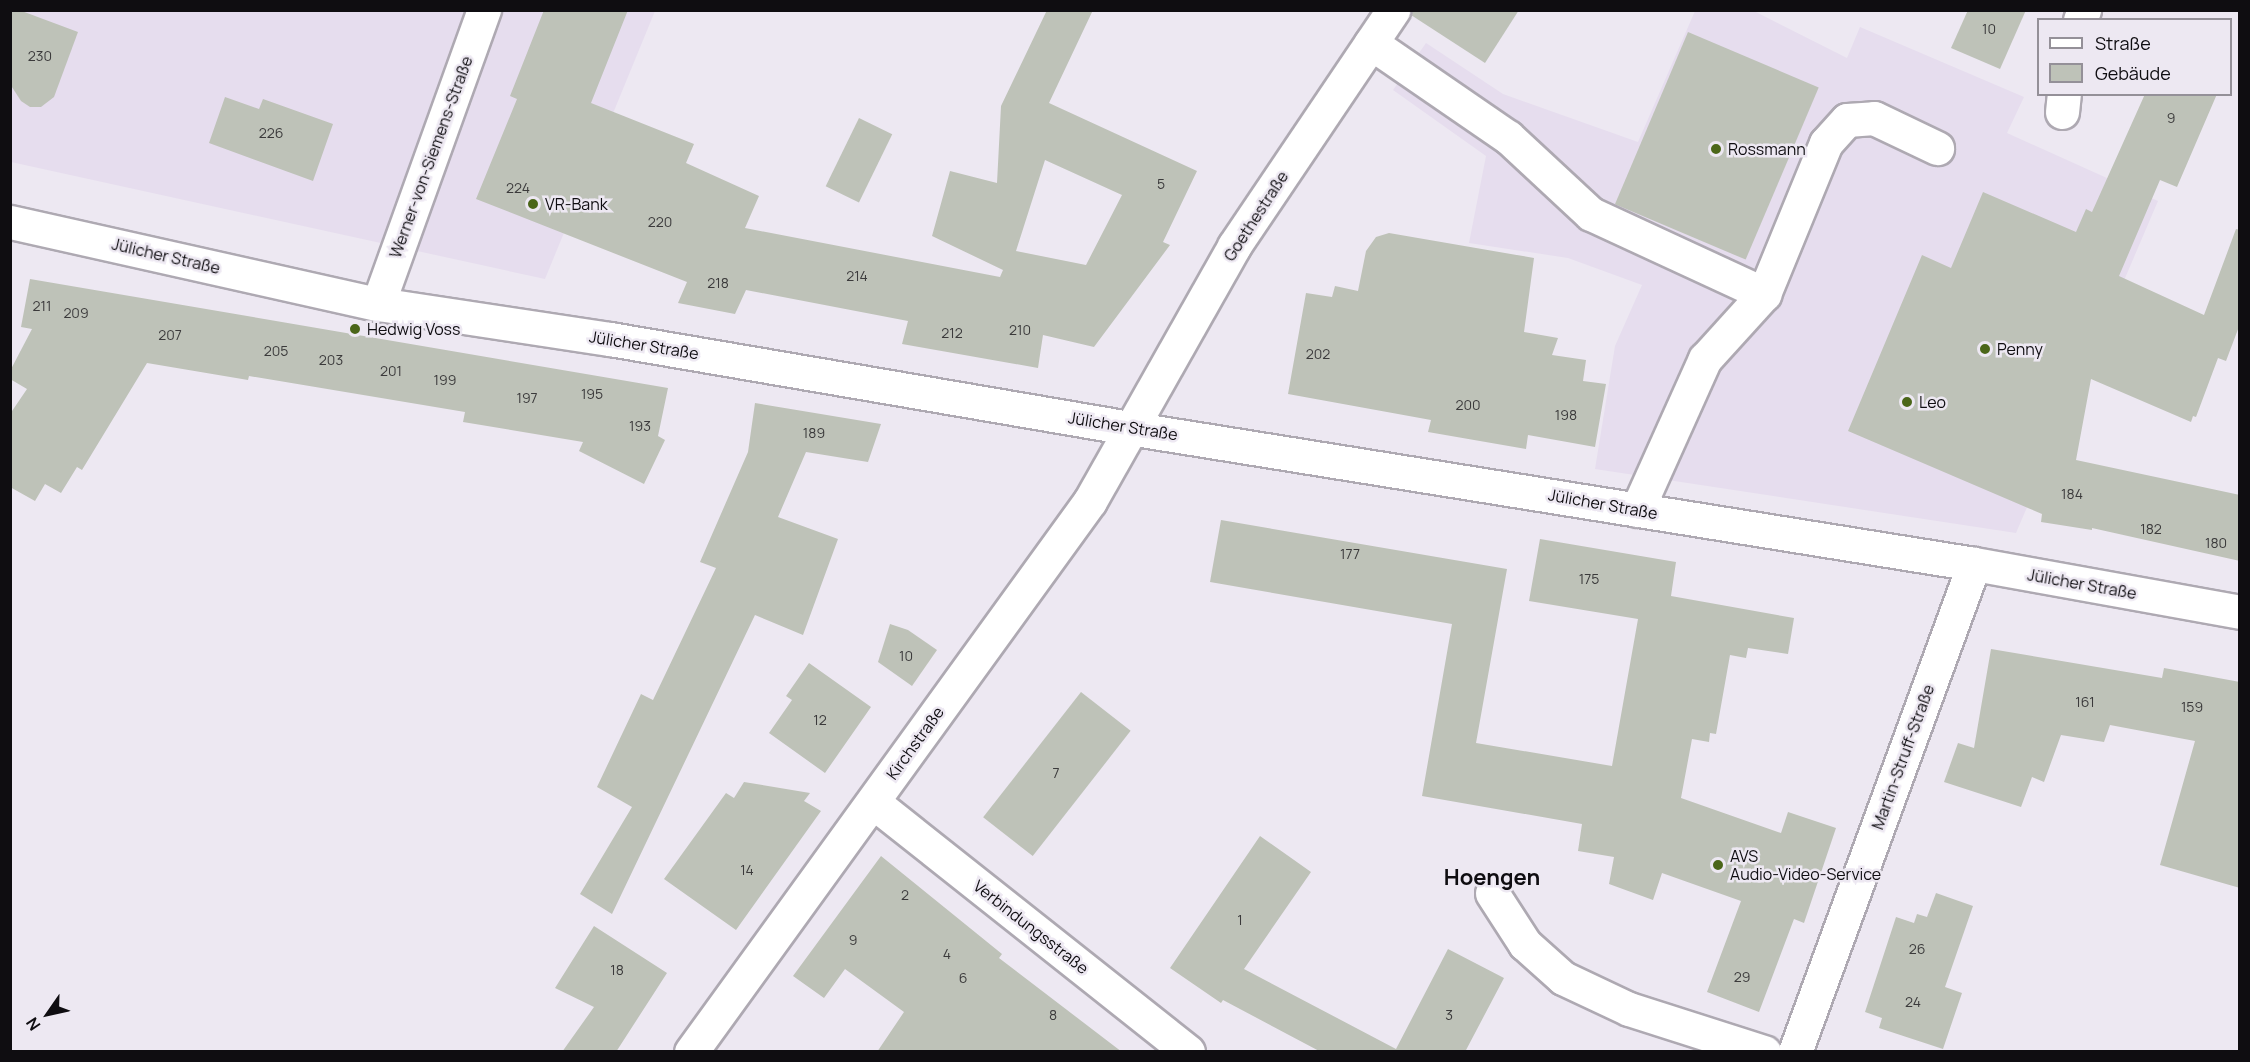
<!DOCTYPE html>
<html>
<head>
<meta charset="utf-8">
<style>
  body { margin:0 }
  #map { position:relative; width:2250px; height:1062px; overflow:hidden; background:#ede8f2; font-family:Manrope,sans-serif }
  div>[style] { position:absolute }
  .built>* { inset:0; background:#e6ddee }
  .building>* { inset:0; background:#bec2b8; transform-origin:0 0 }
  .roads { filter:drop-shadow(2px 0 #aea9b2) drop-shadow(-2px 0 #aea9b2) drop-shadow(0 2px #aea9b2) drop-shadow(0 -2px #aea9b2) }
  .minor>* { height:33px; margin:-16.5px; padding:0 16.5px; transform-origin:16.5px; border-radius:16.5px; background:#fff }
  .major>* { height:33px; margin:-16.5px; padding:0 16.5px; transform-origin:16.5px; border-radius:16.5px; background:#fff }
  .dots>* { width:16px; height:16px; translate:-50% -50%; box-sizing:border-box; border:3px solid #ede8f2; border-radius:50% }
  span { translate:-50% -50%; white-space:nowrap; text-align:center; line-height:1.15; -webkit-text-stroke:5px #ede8f2; paint-order:stroke }
  .number-label { font-size:14px; color:#3b3a3b }
  .number-label span { -webkit-text-stroke-width:0 }
  .poi-label { font-size:16px; color:#0f0d11 }
  .left { translate:0 -50%; text-align:left }
  .street-label { font-size:16px; color:#0f0d11 }
  .district-label { font-size:22px; color:#0f0d11; font-weight:700 }
  .frame { position:absolute; inset:0; border:12px solid #0f0d11; pointer-events:none }
  .legend { position:absolute; left:2037px; top:18px; width:195px; height:78px; box-sizing:border-box; background:#ede8f2; border:2px solid #949098; margin:0; padding:8px 10px; list-style:none; font-size:18px; color:#0f0d11 }
  .legend li { display:flex; align-items:center; gap:12px; height:30px }
  .legend b { width:30px; border:2px solid #949098 }
  .north { position:absolute; left:18px; top:984px; width:60px; height:60px; -webkit-text-stroke:4px #ede8f2; paint-order:stroke; rotate:236deg; font-size:16px; font-weight:700; line-height:24px; text-align:center; color:#0f0d11 }
  .north::after { content:''; display:block; margin:auto; width:21px; height:27px; background:#0f0d11; clip-path:polygon(50% 0,100% 100%,50% 72%,0 100%) }
</style>
</head>
<body>
<div id="map">
  <div class="built">
    <i style="clip-path:polygon(10px 11px,655px 11px,545px 279px,11px 162px)"></i>
    <i style="clip-path:polygon(1695px 11px,1754px 11px,1847px 58px,1860px 27px,2024px 97px,2007px 133px,2158px 201px,2016px 533px,1595px 469px,1615px 346px,1642px 285px,1568px 258px,1469px 243px,1486px 156px,1393px 90px,1426px 43px,1503px 94px,1638px 142px)"></i>
  </div>
  <div class="building">
    <i style="clip-path:polygon(10px 10px,19px 10px,78px 32px,54px 97px,41px 107px,30px 107px,21px 101px,10px 84px)"></i>
    <i style="clip-path:polygon(evenodd,544px 10px,628px 10px,591px 103px,694px 144px,686px 163px,759px 196px,745px 228px,1000px 277px,1003px 270px,932px 236px,950px 171px,997px 183px,1001px 106px,1047px 10px,1093px 10px,1049px 103px,1197px 171px,1163px 242px,1170px 245px,1094px 347px,1043px 335px,1038px 368px,902px 344px,908px 321px,746px 290px,735px 314px,678px 303px,687px 282px,476px 199px,517px 99px,510px 96px,544px 10px,1045px 160px,1122px 195px,1086px 265px,1016px 251px,1045px 160px)"></i>
    <i style="clip-path:polygon(1412px 10px,1519px 10px,1485px 63px,1411px 15px)"></i>
    <i style="clip-path:polygon(1968px 10px,2026px 10px,2000px 69px,1951px 48px)"></i>
    <i style="left:1688px;top:32px;width:142px;height:187px;rotate:23deg"></i>
    <i style="clip-path:polygon(2145px 94px,2217px 94px,2177px 187px,2160px 180px,2119px 276px,2204px 315px,2236px 229px,2240px 230px,2240px 324px,2226px 361px,2218px 358px,2196px 417px,2193px 416px,2191px 422px,2091px 379px,2076px 460px,2240px 495px,2240px 561px,2092px 528px,2092px 530px,2041px 522px,2042px 514px,1848px 431px,1922px 255px,1951px 268px,1983px 192px,2076px 232px,2086px 209px,2092px 212px)"></i>
    <i style="clip-path:polygon(225px 97px,259px 109px,263px 99px,333px 124px,313px 181px,209px 143px)"></i>
    <i style="left:859px;top:118px;width:37px;height:76px;rotate:26deg"></i>
    <i style="clip-path:polygon(1389px 233px,1534px 258px,1524px 332px,1558px 338px,1552px 355px,1586px 360px,1583px 381px,1606px 384px,1595px 447px,1528px 435px,1526px 449px,1428px 432px,1431px 420px,1288px 394px,1306px 293px,1332px 297px,1335px 286px,1358px 291px,1366px 251px,1376px 237px)"></i>
    <i style="clip-path:polygon(30px 279px,668px 388px,658px 436px,665px 440px,644px 484px,579px 451px,583px 442px,463px 422px,465px 412px,249px 376px,248px 380px,147px 363px,82px 470px,77px 467px,61px 493px,45px 484px,35px 501px,10px 487px,10px 414px,27px 389px,10px 379px,10px 371px,32px 329px,21px 327px)"></i>
    <i style="clip-path:polygon(755px 403px,881px 424px,868px 462px,806px 452px,778px 517px,838px 539px,803px 635px,755px 615px,612px 914px,580px 894px,632px 807px,597px 787px,641px 694px,653px 700px,716px 568px,700px 562px,748px 452px)"></i>
    <i style="clip-path:polygon(1221px 520px,1507px 569px,1476px 743px,1612px 766px,1638px 619px,1529px 601px,1540px 539px,1676px 562px,1671px 596px,1794px 618px,1788px 654px,1748px 648px,1746px 658px,1730px 655px,1716px 734px,1710px 733px,1709px 742px,1692px 739px,1681px 798px,1781px 833px,1788px 812px,1836px 828px,1804px 923px,1794px 919px,1759px 1012px,1707px 992px,1741px 901px,1662px 873px,1653px 900px,1609px 884px,1614px 857px,1578px 851px,1582px 824px,1422px 796px,1452px 624px,1210px 582px)"></i>
    <i style="clip-path:polygon(890px 624px,908px 630px,937px 650px,912px 686px,878px 662px)"></i>
    <i style="clip-path:polygon(1991px 649px,2162px 678px,2164px 668px,2240px 682px,2240px 888px,2160px 865px,2195px 741px,2110px 725px,2104px 742px,2061px 735px,2044px 782px,2032px 777px,2021px 807px,1944px 782px,1958px 743px,1974px 748px)"></i>
    <i style="clip-path:polygon(809px 663px,871px 707px,825px 773px,769px 733px,792px 700px,786px 696px)"></i>
    <i style="left:1081px;top:692px;width:63px;height:159px;rotate:38deg"></i>
    <i style="clip-path:polygon(744px 782px,810px 793px,804px 801px,821px 811px,736px 930px,664px 879px,726px 793px,734px 798px)"></i>
    <i style="clip-path:polygon(1260px 836px,1311px 872px,1244px 969px,1396px 1049px,1448px 949px,1504px 978px,1465px 1052px,1321px 1052px,1223px 1000px,1221px 1003px,1170px 968px)"></i>
    <i style="clip-path:polygon(881px 856px,1002px 954px,999px 958px,1122px 1052px,877px 1052px,904px 1012px,845px 969px,824px 998px,793px 976px)"></i>
    <i style="clip-path:polygon(1936px 893px,1973px 906px,1945px 987px,1962px 993px,1943px 1049px,1879px 1028px,1882px 1018px,1865px 1012px,1896px 917px,1914px 923px,1917px 914px,1927px 917px)"></i>
    <i style="clip-path:polygon(594px 926px,667px 973px,616px 1052px,562px 1052px,594px 1007px,555px 988px)"></i>
  </div>
  <div class="roads">
    <div class="minor">
      <i style="left:2080px;top:20px;width:11px;rotate:-68deg"></i>
      <i style="left:1371px;top:43px;width:166px;rotate:34.5deg"></i>
      <i style="left:1508px;top:137px;width:113px;rotate:42.9deg"></i>
      <i style="left:1591px;top:214px;width:191px;rotate:24.8deg"></i>
      <i style="left:2062px;top:112px;width:18px;rotate:-84deg"></i>
      <i style="left:378px;top:304px;width:313px;rotate:-70.2deg"></i>
      <i style="left:1637px;top:510px;width:166px;rotate:-65.8deg"></i>
      <i style="left:1705px;top:359px;width:88px;rotate:-47.8deg"></i>
      <i style="left:1764px;top:294px;width:163px;rotate:-67.7deg"></i>
      <i style="left:1826px;top:143px;width:31px;rotate:-48deg"></i>
      <i style="left:1847px;top:120px;width:27px;rotate:-4deg"></i>
      <i style="left:1874px;top:118px;width:70px;rotate:25.5deg"></i>
      <i style="left:873px;top:802px;width:402px;rotate:38.4deg"></i>
      <i style="left:1492px;top:893px;width:61px;rotate:57.1deg"></i>
      <i style="left:1525px;top:944px;width:51px;rotate:41.8deg"></i>
      <i style="left:1563px;top:978px;width:73px;rotate:25.2deg"></i>
      <i style="left:1629px;top:1009px;width:142px;rotate:17.7deg"></i>
      <i style="left:691px;top:1052px;width:680px;rotate:-54.09deg"></i>
      <i style="left:1090px;top:501px;width:293px;rotate:-60.5deg"></i>
      <i style="left:1234px;top:246px;width:285px;rotate:-56deg"></i>
      <i style="left:1795px;top:1052px;width:520px;rotate:-69.86deg"></i>
    </div>
    <div class="major">
      <i style="left:10px;top:222px;width:377px;rotate:12.6deg"></i>
      <i style="left:378px;top:304px;width:235px;rotate:8.6deg"></i>
      <i style="left:610px;top:339px;width:527px;rotate:9.73deg"></i>
      <i style="left:1129px;top:428px;width:856px;rotate:9.14deg"></i>
      <i style="left:1974px;top:564px;width:270px;rotate:10.2deg"></i>
    </div>
  </div>
  <div class="dots">
    <i style="left:1716px;top:149px;background:#4b6619"></i>
    <i style="left:533px;top:204px;background:#4b6619"></i>
    <i style="left:355px;top:329px;background:#4b6619"></i>
    <i style="left:1985px;top:349px;background:#4b6619"></i>
    <i style="left:1907px;top:402px;background:#4b6619"></i>
    <i style="left:1718px;top:865px;background:#4b6619"></i>
  </div>
  <div class="number-label">
    <span style="left:1989px;top:29px">10</span>
    <span style="left:40px;top:56px">230</span>
    <span style="left:2171px;top:118px">9</span>
    <span style="left:271px;top:133px">226</span>
    <span style="left:1161px;top:184px">5</span>
    <span style="left:518px;top:188px">224</span>
    <span style="left:660px;top:222px">220</span>
    <span style="left:857px;top:276px">214</span>
    <span style="left:718px;top:283px">218</span>
    <span style="left:42px;top:306px">211</span>
    <span style="left:76px;top:313px">209</span>
    <span style="left:1020px;top:330px">210</span>
    <span style="left:952px;top:333px">212</span>
    <span style="left:170px;top:335px">207</span>
    <span style="left:276px;top:351px">205</span>
    <span style="left:1318px;top:354px">202</span>
    <span style="left:331px;top:360px">203</span>
    <span style="left:391px;top:371px">201</span>
    <span style="left:445px;top:380px">199</span>
    <span style="left:592px;top:394px">195</span>
    <span style="left:527px;top:398px">197</span>
    <span style="left:1468px;top:405px">200</span>
    <span style="left:1566px;top:415px">198</span>
    <span style="left:640px;top:426px">193</span>
    <span style="left:814px;top:433px">189</span>
    <span style="left:2072px;top:494px">184</span>
    <span style="left:2151px;top:529px">182</span>
    <span style="left:2216px;top:543px">180</span>
    <span style="left:1350px;top:554px">177</span>
    <span style="left:1589px;top:579px">175</span>
    <span style="left:906px;top:656px">10</span>
    <span style="left:2085px;top:702px">161</span>
    <span style="left:2192px;top:707px">159</span>
    <span style="left:820px;top:720px">12</span>
    <span style="left:1056px;top:773px">7</span>
    <span style="left:747px;top:870px">14</span>
    <span style="left:905px;top:895px">2</span>
    <span style="left:1240px;top:920px">1</span>
    <span style="left:853px;top:940px">9</span>
    <span style="left:1917px;top:949px">26</span>
    <span style="left:947px;top:954px">4</span>
    <span style="left:617px;top:970px">18</span>
    <span style="left:1742px;top:977px">29</span>
    <span style="left:963px;top:978px">6</span>
    <span style="left:1913px;top:1002px">24</span>
    <span style="left:1053px;top:1015px">8</span>
    <span style="left:1449px;top:1015px">3</span>
  </div>
  <div class="poi-label">
    <span class="left" style="left:1728px;top:149px">Rossmann</span>
    <span class="left" style="left:545px;top:204px">VR-Bank</span>
    <span class="left" style="left:367px;top:329px">Hedwig Voss</span>
    <span class="left" style="left:1997px;top:349px">Penny</span>
    <span class="left" style="left:1919px;top:402px">Leo</span>
    <span class="left" style="left:1730px;top:865px">AVS<br>Audio-Video-Service</span>
  </div>
  <div class="street-label">
    <span style="left:431px;top:157px;rotate:-70deg">Werner-von-Siemens-Straße</span>
    <span style="left:1256px;top:216px;rotate:-57deg">Goethestraße</span>
    <span style="left:166px;top:256px;rotate:13deg">Jülicher Straße</span>
    <span style="left:644px;top:345px;rotate:9deg">Jülicher Straße</span>
    <span style="left:1123px;top:426px;rotate:9deg">Jülicher Straße</span>
    <span style="left:1603px;top:504px;rotate:10deg">Jülicher Straße</span>
    <span style="left:2082px;top:584px;rotate:10deg">Jülicher Straße</span>
    <span style="left:915px;top:743px;rotate:-54deg">Kirchstraße</span>
    <span style="left:1903px;top:757px;rotate:-70deg">Martin-Struff-Straße</span>
    <span style="left:1031px;top:927px;rotate:38deg">Verbindungsstraße</span>
  </div>
  <div class="district-label">
    <span style="left:1492px;top:878px">Hoengen</span>
  </div>
  <div class="frame"></div>
  <ul class="legend">
  <li><b style="height:8px;background:#fff"></b>Straße</li>
  <li><b style="height:16px;background:#bec2b8"></b>Gebäude</li>
  </ul>
  <div class="north">N</div>
</div>
</body>
</html>
